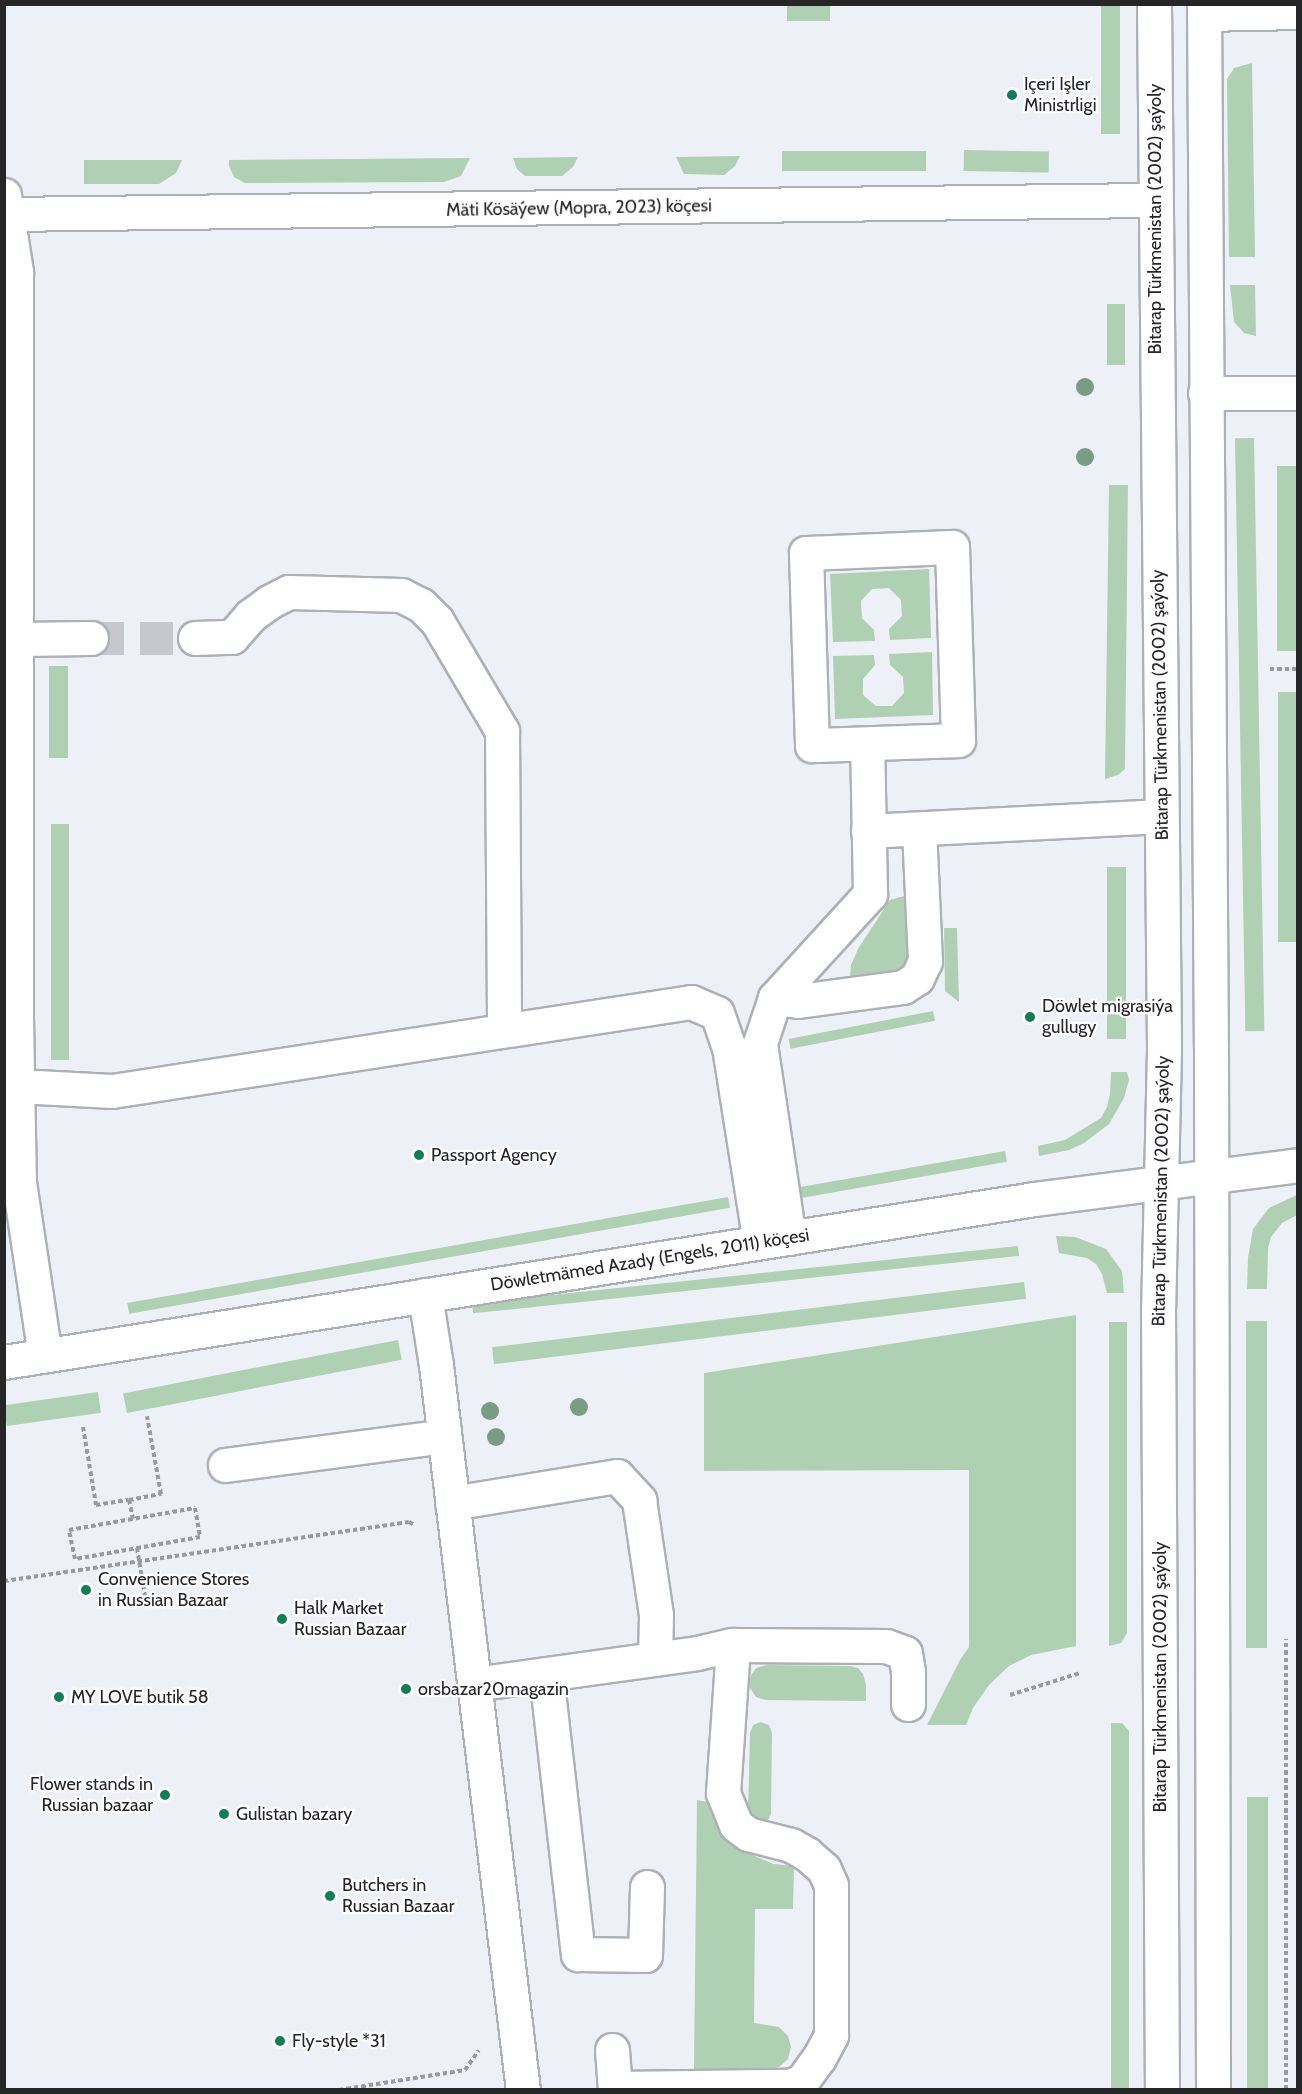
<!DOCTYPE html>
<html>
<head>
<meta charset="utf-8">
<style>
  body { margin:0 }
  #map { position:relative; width:1302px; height:2094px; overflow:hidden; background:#eef0f7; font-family:Cabin,sans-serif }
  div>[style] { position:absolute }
  .green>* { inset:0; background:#afd0b2; transform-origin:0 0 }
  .minor-tunnel>* { height:33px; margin-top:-16.5px; transform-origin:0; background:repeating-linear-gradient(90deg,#c6c8ce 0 33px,transparent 0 49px) }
  .path>* { height:4px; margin-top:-2px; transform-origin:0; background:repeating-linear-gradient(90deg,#999a9f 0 4.5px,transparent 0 7.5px) }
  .roads { filter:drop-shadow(2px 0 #aeb0b7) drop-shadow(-2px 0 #aeb0b7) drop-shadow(0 2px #aeb0b7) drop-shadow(0 -2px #aeb0b7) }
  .minor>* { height:33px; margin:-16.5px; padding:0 16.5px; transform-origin:16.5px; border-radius:16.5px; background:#fff }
  .path-bridge>* { height:4px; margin-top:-2px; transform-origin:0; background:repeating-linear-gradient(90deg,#999a9f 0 4.5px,transparent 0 7.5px) }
  .trees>* { width:18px; height:18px; margin:-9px; border-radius:50%; background:#799c85 }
  .dots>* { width:16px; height:16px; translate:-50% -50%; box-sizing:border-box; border:3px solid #fdfdff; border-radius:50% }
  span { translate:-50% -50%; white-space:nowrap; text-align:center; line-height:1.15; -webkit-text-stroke:4.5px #fdfdff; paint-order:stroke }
  .poi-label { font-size:18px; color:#262629 }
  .left { translate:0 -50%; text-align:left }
  .right { translate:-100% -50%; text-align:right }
  .street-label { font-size:18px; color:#262629 }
  .frame { position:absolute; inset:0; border:6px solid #262629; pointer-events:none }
</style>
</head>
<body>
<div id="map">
  <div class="green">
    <i style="left:787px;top:5px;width:43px;height:16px"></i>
    <i style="left:1101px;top:5px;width:19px;height:129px"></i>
    <i style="clip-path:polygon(1252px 63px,1255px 257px,1229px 257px,1227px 79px,1234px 68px)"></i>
    <i style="left:964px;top:150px;width:85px;height:21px;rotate:1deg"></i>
    <i style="left:782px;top:151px;width:144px;height:20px"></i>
    <i style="clip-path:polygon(740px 156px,735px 166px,724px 175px,684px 174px,676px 157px)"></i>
    <i style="clip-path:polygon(578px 157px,573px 167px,562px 176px,525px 176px,517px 169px,513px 158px)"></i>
    <i style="clip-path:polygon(470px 158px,461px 176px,444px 182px,245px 183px,234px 177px,229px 166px,229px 160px)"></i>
    <i style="clip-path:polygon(84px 160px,182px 160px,176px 173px,159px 184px,84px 184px)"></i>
    <i style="clip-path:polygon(1230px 285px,1255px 285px,1256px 336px,1244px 333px,1234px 322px)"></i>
    <i style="left:1107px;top:304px;width:18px;height:61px"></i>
    <i style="left:1254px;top:438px;width:593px;height:19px;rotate:89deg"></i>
    <i style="left:1277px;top:466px;width:20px;height:185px"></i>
    <i style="clip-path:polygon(1109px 485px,1128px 485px,1125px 769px,1118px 775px,1105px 779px)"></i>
    <i style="clip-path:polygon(929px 569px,931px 638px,890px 640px,889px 629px,902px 616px,901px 600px,889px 588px,872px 589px,861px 601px,862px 618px,874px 630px,875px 641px,833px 642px,830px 574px)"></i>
    <i style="clip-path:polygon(932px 652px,933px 715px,835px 719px,833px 656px,874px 655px,875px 665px,863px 679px,863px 695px,876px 706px,892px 706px,904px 693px,903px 677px,890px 665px,889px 654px)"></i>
    <i style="left:49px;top:666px;width:19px;height:92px"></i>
    <i style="left:1278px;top:692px;width:19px;height:250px"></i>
    <i style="left:69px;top:824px;width:236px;height:18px;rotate:90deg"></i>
    <i style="left:1107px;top:867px;width:19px;height:172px"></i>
    <i style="clip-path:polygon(904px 896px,907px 898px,908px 967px,899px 972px,850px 978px,851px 965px,858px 949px,890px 900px)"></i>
    <i style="clip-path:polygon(944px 928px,957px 928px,959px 1002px,945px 991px)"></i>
    <i style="left:933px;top:1011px;width:10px;height:147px;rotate:79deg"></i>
    <i style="clip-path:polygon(1111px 1072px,1127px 1072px,1129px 1080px,1124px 1098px,1109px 1124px,1084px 1143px,1069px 1150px,1039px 1156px,1038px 1146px,1065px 1140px,1101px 1118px,1107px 1107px,1110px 1094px)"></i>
    <i style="left:1005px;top:1151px;width:11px;height:219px;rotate:80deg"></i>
    <i style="clip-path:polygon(1297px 1195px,1297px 1215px,1282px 1223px,1271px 1237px,1268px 1248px,1267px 1289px,1247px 1289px,1248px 1258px,1253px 1229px,1269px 1208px)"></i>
    <i style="left:728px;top:1197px;width:11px;height:610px;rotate:80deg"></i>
    <i style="clip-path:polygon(1056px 1236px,1075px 1237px,1106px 1249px,1122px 1271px,1124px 1293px,1107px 1293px,1102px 1274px,1096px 1264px,1087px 1258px,1059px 1253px)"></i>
    <i style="left:1018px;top:1246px;width:10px;height:549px;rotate:84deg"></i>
    <i style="left:1024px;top:1282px;width:17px;height:536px;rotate:83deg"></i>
    <i style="clip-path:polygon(1076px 1315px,1076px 1646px,1031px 1655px,1009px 1666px,989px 1685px,973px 1708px,966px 1725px,927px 1725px,960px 1660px,969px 1647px,969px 1470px,704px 1471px,704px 1373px)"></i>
    <i style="left:1246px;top:1321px;width:21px;height:327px"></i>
    <i style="clip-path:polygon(1109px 1322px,1127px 1322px,1127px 1633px,1121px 1643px,1109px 1646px)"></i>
    <i style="left:398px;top:1340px;width:20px;height:280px;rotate:79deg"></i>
    <i style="left:98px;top:1392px;width:21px;height:95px;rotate:82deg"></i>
    <i style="clip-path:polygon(767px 1665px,850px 1666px,858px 1668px,863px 1674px,866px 1685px,866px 1701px,766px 1700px,756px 1697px,750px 1688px,750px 1677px,756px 1668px)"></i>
    <i style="clip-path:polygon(761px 1722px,769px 1725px,772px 1733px,771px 1814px,767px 1822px,759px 1825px,748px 1814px,750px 1733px,753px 1725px)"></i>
    <i style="clip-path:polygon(1111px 1723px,1122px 1723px,1129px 1731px,1129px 2089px,1111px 2089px)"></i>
    <i style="left:1247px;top:1797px;width:21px;height:292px"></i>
    <i style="clip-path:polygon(697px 1800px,711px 1803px,735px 1842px,746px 1852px,773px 1864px,794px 1866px,793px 1909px,755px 1909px,754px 2023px,779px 2027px,788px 2036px,791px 2047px,788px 2059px,779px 2067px,768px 2070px,694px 2069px)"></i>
  </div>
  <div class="minor-tunnel">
    <i style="left:91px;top:638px;width:104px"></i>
  </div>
  <div class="path">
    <i style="left:1270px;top:669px;width:28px"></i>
    <i style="left:83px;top:1427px;width:79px;rotate:80.5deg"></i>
    <i style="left:96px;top:1505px;width:33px;rotate:-9deg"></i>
    <i style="left:129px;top:1500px;width:33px;rotate:-11deg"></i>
    <i style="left:161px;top:1494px;width:79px;rotate:-100.2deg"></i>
    <i style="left:129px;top:1500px;width:19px;rotate:78deg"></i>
    <i style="left:195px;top:1508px;width:29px;rotate:80deg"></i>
    <i style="left:200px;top:1537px;width:127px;rotate:170deg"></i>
    <i style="left:75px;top:1559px;width:30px;rotate:-102deg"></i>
    <i style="left:69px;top:1530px;width:128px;rotate:-9.9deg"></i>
    <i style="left:4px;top:1581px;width:409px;rotate:-8.3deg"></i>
    <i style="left:409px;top:1522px;width:7px;rotate:27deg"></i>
    <i style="left:1010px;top:1695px;width:73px;rotate:-17.4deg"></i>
    <i style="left:339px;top:2090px;width:128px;rotate:-9deg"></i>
    <i style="left:465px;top:2070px;width:24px;rotate:-55deg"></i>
    <i style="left:1286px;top:2090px;width:451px;rotate:-90deg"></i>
  </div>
  <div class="roads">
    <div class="minor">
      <i style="left:1154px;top:4px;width:1046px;rotate:89.45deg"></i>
      <i style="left:1164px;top:1050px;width:258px;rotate:91.3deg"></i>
      <i style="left:1158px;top:1308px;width:782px;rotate:89.71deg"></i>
      <i style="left:1204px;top:4px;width:1044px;rotate:89.62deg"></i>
      <i style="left:1211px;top:1048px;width:1042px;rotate:89.89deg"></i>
      <i style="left:1204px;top:14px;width:94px;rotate:-1.2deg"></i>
      <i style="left:4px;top:195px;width:78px;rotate:81.1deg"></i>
      <i style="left:16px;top:272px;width:745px;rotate:90deg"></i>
      <i style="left:16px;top:1017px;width:165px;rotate:89deg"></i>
      <i style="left:19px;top:1182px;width:175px;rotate:81.5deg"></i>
      <i style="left:4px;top:214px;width:1150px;rotate:-0.7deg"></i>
      <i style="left:1205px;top:393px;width:93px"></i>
      <i style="left:952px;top:547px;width:193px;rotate:88.2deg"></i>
      <i style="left:958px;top:740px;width:146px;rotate:178deg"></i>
      <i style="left:812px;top:745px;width:192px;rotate:-91.8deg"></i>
      <i style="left:806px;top:553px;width:146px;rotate:-2.4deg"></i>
      <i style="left:195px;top:638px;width:37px;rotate:-2deg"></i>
      <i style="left:232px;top:637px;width:28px;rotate:-49deg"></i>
      <i style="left:250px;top:616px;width:24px;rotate:-36deg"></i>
      <i style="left:269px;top:602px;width:22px;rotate:-27deg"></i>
      <i style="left:289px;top:592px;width:112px;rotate:1.5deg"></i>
      <i style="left:401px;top:595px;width:22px;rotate:27deg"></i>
      <i style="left:421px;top:605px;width:23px;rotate:45deg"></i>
      <i style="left:437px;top:621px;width:128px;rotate:59.4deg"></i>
      <i style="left:502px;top:731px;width:299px;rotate:89.6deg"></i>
      <i style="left:16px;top:639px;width:75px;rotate:-0.8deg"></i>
      <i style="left:868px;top:831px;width:293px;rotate:-2.9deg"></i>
      <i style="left:775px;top:998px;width:23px;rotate:7deg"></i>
      <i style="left:798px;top:1001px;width:106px;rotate:-7.6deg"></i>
      <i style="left:903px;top:987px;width:17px;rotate:-33deg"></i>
      <i style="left:917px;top:978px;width:19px;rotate:-65deg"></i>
      <i style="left:925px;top:961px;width:132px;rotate:-92.6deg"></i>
      <i style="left:18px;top:1086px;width:94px;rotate:3deg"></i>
      <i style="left:112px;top:1091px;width:586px;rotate:-8.74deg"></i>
      <i style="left:691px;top:1002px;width:28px;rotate:23deg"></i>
      <i style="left:717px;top:1013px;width:36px;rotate:71deg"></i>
      <i style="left:729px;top:1047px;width:197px;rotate:81deg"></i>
      <i style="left:789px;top:1238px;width:197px;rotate:-98.5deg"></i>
      <i style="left:760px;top:1043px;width:47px;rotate:-71.6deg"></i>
      <i style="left:775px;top:998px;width:141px;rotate:-47.6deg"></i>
      <i style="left:870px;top:894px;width:150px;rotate:-91.1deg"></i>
      <i style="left:425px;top:1295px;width:71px;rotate:81.1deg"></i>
      <i style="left:436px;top:1365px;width:730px;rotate:83.16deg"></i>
      <i style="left:4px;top:1362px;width:1043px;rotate:-8.99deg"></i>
      <i style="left:1034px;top:1199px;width:266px;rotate:-7.3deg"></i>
      <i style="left:225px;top:1465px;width:221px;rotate:-7.5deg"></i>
      <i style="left:452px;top:1503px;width:167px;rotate:-9.3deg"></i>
      <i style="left:617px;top:1476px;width:33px;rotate:47deg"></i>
      <i style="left:639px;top:1500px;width:116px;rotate:81.6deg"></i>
      <i style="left:656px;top:1615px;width:44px;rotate:91.3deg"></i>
      <i style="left:546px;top:1674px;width:282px;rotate:83.5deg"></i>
      <i style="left:578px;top:1954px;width:67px;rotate:0.9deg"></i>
      <i style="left:645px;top:1955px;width:68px;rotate:-88.3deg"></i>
      <i style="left:474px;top:1684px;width:225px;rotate:-7.9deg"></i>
      <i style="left:697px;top:1653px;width:37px;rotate:-13deg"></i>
      <i style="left:733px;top:1645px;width:153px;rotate:0.4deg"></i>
      <i style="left:886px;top:1646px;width:20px;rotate:20deg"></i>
      <i style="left:905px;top:1653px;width:20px;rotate:81deg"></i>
      <i style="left:908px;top:1673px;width:31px;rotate:90deg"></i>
      <i style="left:612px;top:2050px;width:40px;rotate:85.7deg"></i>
      <i style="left:615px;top:2088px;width:175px;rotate:-0.7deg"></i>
      <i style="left:790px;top:2086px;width:13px;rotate:-23deg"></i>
      <i style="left:802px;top:2081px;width:29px;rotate:-54deg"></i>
      <i style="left:819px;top:2058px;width:26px;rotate:-62deg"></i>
      <i style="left:831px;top:2035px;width:150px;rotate:-90deg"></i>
      <i style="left:831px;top:1885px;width:17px;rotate:-114deg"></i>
      <i style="left:824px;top:1869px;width:23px;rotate:-139deg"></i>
      <i style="left:807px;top:1854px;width:18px;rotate:-151deg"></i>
      <i style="left:791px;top:1845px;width:44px;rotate:-165.7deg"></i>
      <i style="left:748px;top:1834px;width:15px;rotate:-143deg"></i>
      <i style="left:736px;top:1825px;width:35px;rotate:-112deg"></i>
      <i style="left:723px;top:1793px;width:148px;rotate:-86.1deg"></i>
    </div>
  </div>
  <div class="path-bridge">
    <i style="left:137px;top:1548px;width:55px;rotate:80.5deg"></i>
  </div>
  <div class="trees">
    <i style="left:1085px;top:387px"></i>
    <i style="left:1085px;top:457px"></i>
    <i style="left:579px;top:1407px"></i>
    <i style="left:490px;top:1411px"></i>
    <i style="left:496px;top:1437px"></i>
  </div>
  <div class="dots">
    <i style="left:1012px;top:95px;background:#157c56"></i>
    <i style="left:1030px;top:1017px;background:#157c56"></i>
    <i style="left:419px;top:1155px;background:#157c56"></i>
    <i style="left:86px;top:1590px;background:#157c56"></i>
    <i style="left:282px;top:1619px;background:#157c56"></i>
    <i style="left:406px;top:1689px;background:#157c56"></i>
    <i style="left:59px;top:1697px;background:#157c56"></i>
    <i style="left:165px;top:1795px;background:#157c56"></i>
    <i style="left:224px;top:1814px;background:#157c56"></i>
    <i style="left:330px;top:1896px;background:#157c56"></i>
    <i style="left:280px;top:2041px;background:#157c56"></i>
  </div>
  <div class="poi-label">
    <span class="left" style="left:1024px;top:95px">Içeri Işler<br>Ministrligi</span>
    <span class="left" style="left:1042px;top:1017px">Döwlet migrasiýa<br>gullugy</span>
    <span class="left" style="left:431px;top:1155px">Passport Agency</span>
    <span class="left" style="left:98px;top:1590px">Convenience Stores<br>in Russian Bazaar</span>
    <span class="left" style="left:294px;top:1619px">Halk Market<br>Russian Bazaar</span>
    <span class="left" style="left:418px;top:1689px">orsbazar20magazin</span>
    <span class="left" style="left:71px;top:1697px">MY LOVE butik 58</span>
    <span class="right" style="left:153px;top:1795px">Flower stands in<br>Russian bazaar</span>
    <span class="left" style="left:236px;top:1814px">Gulistan bazary</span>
    <span class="left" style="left:342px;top:1896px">Butchers in<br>Russian Bazaar</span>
    <span class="left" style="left:292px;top:2041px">Fly-style *31</span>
  </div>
  <div class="street-label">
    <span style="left:579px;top:208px;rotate:-1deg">Mäti Kösäýew (Mopra, 2023) köçesi</span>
    <span style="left:1155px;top:219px;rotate:-90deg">Bitarap Türkmenistan (2002) şaýoly</span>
    <span style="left:1160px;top:705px;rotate:-91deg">Bitarap Türkmenistan (2002) şaýoly</span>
    <span style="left:1161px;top:1191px;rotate:-89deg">Bitarap Türkmenistan (2002) şaýoly</span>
    <span style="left:650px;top:1260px;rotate:-9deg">Döwletmämed Azady (Engels, 2011) köçesi</span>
    <span style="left:1160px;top:1677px;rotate:-90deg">Bitarap Türkmenistan (2002) şaýoly</span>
  </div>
  <div class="frame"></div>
</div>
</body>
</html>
